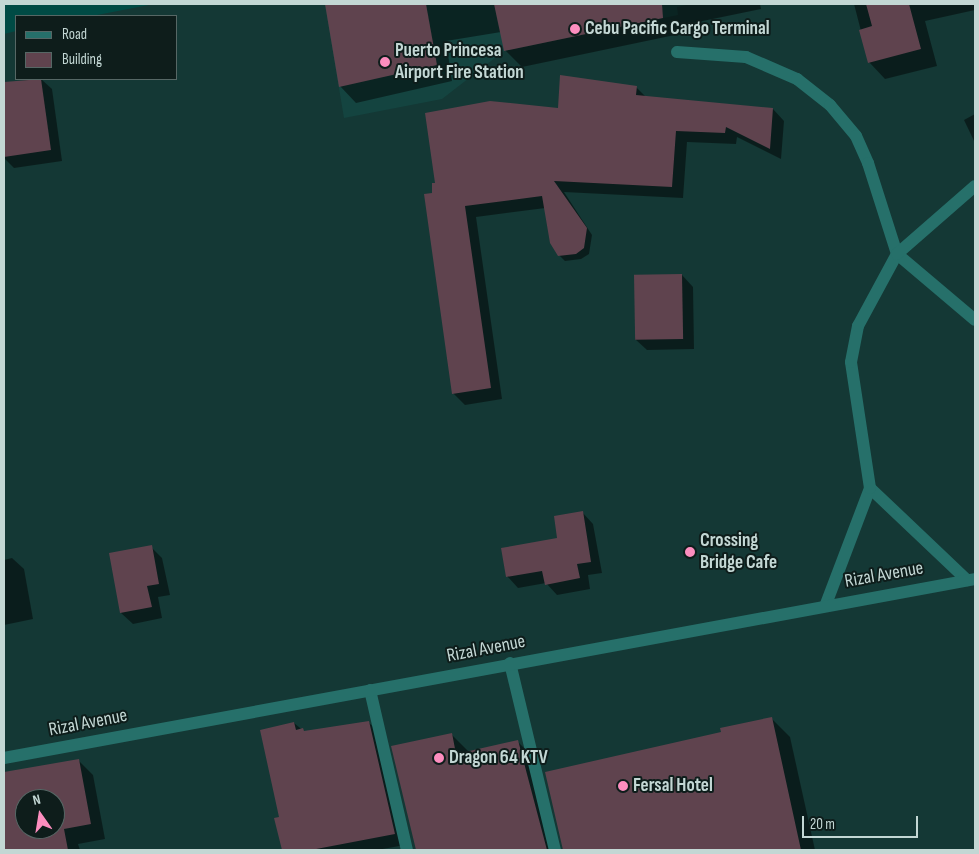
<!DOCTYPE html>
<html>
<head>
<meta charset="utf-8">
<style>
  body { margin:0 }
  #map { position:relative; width:979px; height:854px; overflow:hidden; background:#143835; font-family:"Sofia Sans Condensed",sans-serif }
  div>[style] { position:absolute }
  .built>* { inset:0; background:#144440 }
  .green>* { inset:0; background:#004b45 }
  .shadow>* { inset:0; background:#0007 }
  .building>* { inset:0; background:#5f434e; transform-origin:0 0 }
  .service>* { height:12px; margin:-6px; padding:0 6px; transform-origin:6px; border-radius:6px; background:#26706a }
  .minor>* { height:12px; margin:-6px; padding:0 6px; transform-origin:6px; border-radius:6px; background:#26706a }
  .tertiary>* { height:12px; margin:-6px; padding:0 6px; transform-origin:6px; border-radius:6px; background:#26706a }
  .dots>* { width:14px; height:14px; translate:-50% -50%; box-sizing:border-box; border:2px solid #0e1d1b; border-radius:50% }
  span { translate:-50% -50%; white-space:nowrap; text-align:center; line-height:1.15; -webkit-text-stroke:4px #0e1d1b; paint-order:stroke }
  .poi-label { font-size:19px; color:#c3d7d4; font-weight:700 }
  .left { translate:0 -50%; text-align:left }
  .street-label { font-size:19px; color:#c3d7d4 }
  .frame { position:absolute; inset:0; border:5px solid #c3d7d4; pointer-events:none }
  .legend { position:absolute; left:15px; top:15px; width:162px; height:65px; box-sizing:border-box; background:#0e1d1b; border:1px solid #566765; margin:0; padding:6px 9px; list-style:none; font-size:15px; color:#c3d7d4 }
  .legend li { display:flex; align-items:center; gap:10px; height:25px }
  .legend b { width:25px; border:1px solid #566765 }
  .north { position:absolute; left:15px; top:789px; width:50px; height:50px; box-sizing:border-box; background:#0e1d1b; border:1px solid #566765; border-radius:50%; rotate:347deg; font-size:14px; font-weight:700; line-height:20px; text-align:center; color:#c3d7d4 }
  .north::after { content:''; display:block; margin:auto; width:18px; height:22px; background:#fd8ebf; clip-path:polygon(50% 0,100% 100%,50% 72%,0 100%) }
  .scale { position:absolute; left:802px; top:816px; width:116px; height:22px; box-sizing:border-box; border:2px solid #c3d7d4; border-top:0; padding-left:6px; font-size:15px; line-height:18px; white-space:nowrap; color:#c3d7d4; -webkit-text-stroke:4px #0e1d1b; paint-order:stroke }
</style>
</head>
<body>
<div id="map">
  <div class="built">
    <i style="clip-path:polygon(325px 4px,691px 4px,677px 7px,678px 15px,504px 51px,442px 99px,344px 118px)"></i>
  </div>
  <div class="green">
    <i style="clip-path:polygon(4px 4px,154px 4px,92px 16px,16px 16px,16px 31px,4px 34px)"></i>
  </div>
  <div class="shadow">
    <i style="clip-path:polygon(326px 4px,760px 4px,761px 9px,693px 23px,694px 31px,522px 67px,505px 50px,501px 32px,446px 41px,452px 81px,356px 103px,340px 86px)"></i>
    <i style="clip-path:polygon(854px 4px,975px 4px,975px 10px,925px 21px,937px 66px,885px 79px,869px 62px)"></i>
    <i style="clip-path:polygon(41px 79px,52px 89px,62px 161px,14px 168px,4px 158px,4px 83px)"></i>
    <i style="clip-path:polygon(636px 87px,647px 98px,773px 109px,784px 121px,781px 159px,737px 137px,736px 144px,687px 142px,683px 198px,564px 192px,592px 235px,589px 254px,581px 259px,565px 261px,559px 255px,561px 206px,476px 217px,502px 399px,465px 405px,453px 393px,434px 194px,436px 184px,559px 109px)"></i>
    <i style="clip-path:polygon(975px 114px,975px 143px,964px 120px)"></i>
    <i style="clip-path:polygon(682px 275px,693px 287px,694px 349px,647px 350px,635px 339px)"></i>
    <i style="clip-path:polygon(582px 512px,593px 524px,602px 573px,588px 575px,590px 589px,557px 595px,546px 583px,518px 588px,507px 576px,559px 539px)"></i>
    <i style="clip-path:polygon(151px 547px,162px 558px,170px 595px,158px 597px,162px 618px,133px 624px,121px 613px)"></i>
    <i style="clip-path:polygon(12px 558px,24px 569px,33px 619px,4px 625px,4px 560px)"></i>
    <i style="clip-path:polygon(771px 718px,790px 737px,815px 850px,563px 850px,723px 733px)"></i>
    <i style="clip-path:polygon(368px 722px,380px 733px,405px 845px,377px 850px,283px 850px,276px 819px,281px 818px,294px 723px,305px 732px)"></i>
    <i style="clip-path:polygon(451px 734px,469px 752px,517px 741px,536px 760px,560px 850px,417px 850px,393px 747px)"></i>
    <i style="clip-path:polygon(evenodd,78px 760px,93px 775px,105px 839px,78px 844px,80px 850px,4px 850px,4px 774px,78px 760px,25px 799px,55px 799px,55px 829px,25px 829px,25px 799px)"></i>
  </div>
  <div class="building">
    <i style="clip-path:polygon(325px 4px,426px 4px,437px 65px,339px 87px)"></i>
    <i style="clip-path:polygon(494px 4px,662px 4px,663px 18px,504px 51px)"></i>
    <i style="clip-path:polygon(866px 4px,909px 4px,921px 49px,868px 63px,859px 30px,872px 26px)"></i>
    <i style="clip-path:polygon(560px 75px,637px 86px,636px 95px,773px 108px,770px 149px,726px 127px,725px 133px,676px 131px,672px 187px,554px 181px,587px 228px,584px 248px,576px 254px,558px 256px,550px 243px,542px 196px,465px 206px,491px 388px,452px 394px,424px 194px,432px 193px,432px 183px,435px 183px,425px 113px,490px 101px,558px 108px)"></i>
    <i style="clip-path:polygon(41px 79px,51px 150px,4px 157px,4px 82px)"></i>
    <i style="left:682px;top:274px;width:65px;height:48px;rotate:89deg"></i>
    <i style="clip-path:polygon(583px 511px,591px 562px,577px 564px,580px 578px,545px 585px,542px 571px,506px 577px,501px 548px,557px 538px,554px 516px)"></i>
    <i style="clip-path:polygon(152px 545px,159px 584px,147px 586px,152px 607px,120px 613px,109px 553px)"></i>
    <i style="clip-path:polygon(772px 717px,801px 850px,563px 850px,545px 772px,721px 732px,720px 728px)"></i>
    <i style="clip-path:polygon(369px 721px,395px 834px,311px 850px,282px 850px,274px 818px,279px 817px,260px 730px,294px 722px,296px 730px,303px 728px,304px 731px)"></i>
    <i style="clip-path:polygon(452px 733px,456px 754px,518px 740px,547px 850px,416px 850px,391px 746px)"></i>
    <i style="clip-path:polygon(evenodd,79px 759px,91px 824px,64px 829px,68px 850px,4px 850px,4px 772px,79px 759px,25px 799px,55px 799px,55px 829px,25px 829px,25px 799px)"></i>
  </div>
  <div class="service">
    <i style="left:677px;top:52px;width:69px;rotate:4.1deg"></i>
    <i style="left:746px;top:57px;width:56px;rotate:23.3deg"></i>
    <i style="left:797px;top:79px;width:42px;rotate:38.2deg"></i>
    <i style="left:830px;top:105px;width:40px;rotate:50deg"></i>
    <i style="left:856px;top:136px;width:30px;rotate:66deg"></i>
    <i style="left:868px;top:163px;width:96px;rotate:72.3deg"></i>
    <i style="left:897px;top:254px;width:102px;rotate:40.2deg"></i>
    <i style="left:870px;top:488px;width:134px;rotate:43.5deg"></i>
    <i style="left:826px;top:604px;width:124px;rotate:-69.2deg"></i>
    <i style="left:870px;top:488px;width:127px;rotate:-98.6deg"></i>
    <i style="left:851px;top:362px;width:37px;rotate:-79deg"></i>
    <i style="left:858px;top:326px;width:82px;rotate:-61.6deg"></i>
    <i style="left:897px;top:254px;width:103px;rotate:-41.1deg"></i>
  </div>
  <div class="minor">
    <i style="left:510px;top:663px;width:192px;rotate:76.5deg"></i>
    <i style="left:370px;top:690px;width:164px;rotate:77deg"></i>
  </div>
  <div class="tertiary">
    <i style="left:4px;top:758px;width:987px;rotate:-10.44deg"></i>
  </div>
  <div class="dots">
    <i style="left:575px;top:29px;background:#fd8ebf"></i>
    <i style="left:385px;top:62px;background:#fd8ebf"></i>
    <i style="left:690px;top:552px;background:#fd8ebf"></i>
    <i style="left:439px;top:758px;background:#fd8ebf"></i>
    <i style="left:623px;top:786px;background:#fd8ebf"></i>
  </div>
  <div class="poi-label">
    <span class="left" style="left:585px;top:29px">Cebu Pacific Cargo Terminal</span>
    <span class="left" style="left:395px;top:62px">Puerto Princesa<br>Airport Fire Station</span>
    <span class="left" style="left:700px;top:552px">Crossing<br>Bridge Cafe</span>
    <span class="left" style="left:449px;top:758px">Dragon 64 KTV</span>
    <span class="left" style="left:633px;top:786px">Fersal Hotel</span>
  </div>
  <div class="street-label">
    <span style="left:884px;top:575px;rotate:-10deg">Rizal Avenue</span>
    <span style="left:486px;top:649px;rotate:-11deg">Rizal Avenue</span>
    <span style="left:88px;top:723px;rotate:-11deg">Rizal Avenue</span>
  </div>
  <div class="frame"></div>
  <ul class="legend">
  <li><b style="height:6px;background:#26706a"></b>Road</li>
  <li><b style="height:14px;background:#5f434e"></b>Building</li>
  </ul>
  <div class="north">N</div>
  <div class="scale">20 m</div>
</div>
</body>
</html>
